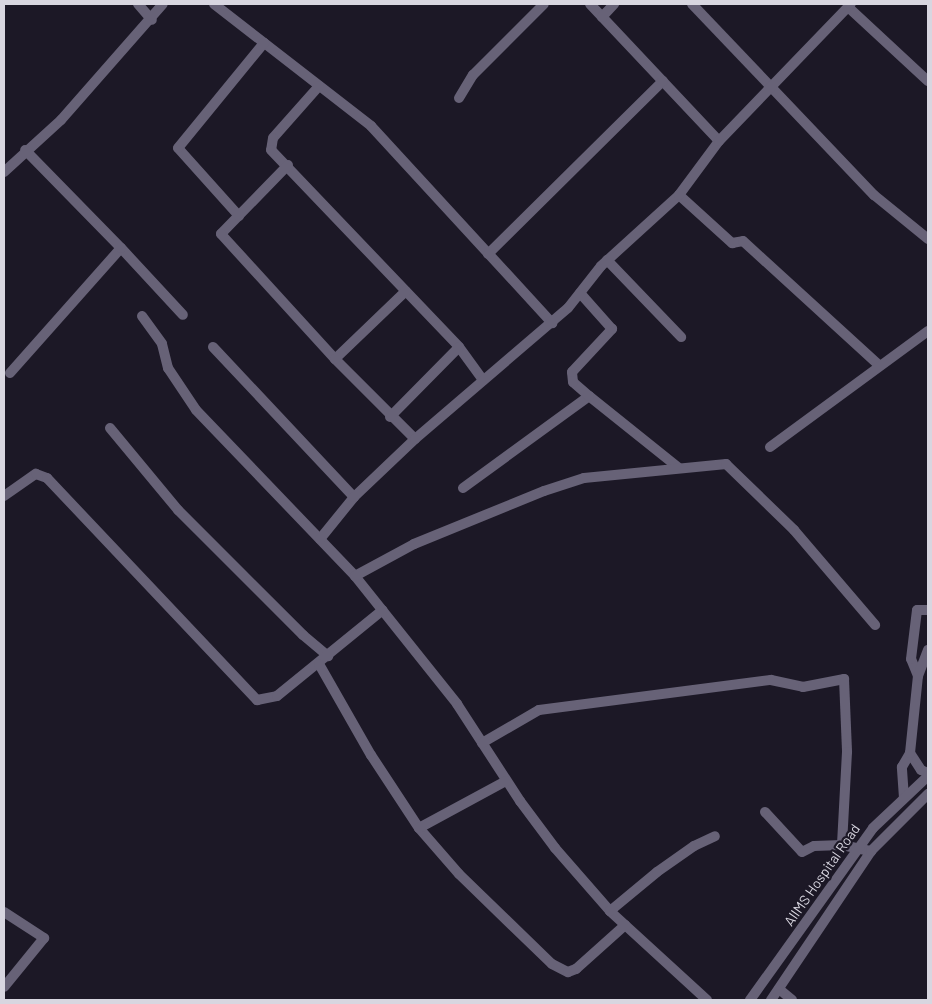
<!DOCTYPE html>
<html>
<head>
<meta charset="utf-8">
<style>
  body { margin:0 }
  #map { position:relative; width:932px; height:1004px; overflow:hidden; background:#1c1826; font-family:Barlow,sans-serif }
  div>[style] { position:absolute }
  .minor>* { height:10px; margin:-5px; padding:0 5px; transform-origin:5px; border-radius:5px; background:#676277 }
  .tertiary>* { height:10px; margin:-5px; padding:0 5px; transform-origin:5px; border-radius:5px; background:#676277 }
  span { translate:-50% -50%; white-space:nowrap; text-align:center; line-height:1.15; -webkit-text-stroke:4.5px #1c1826; paint-order:stroke }
  .street-label { font-size:14px; color:#d8d6e0 }
  .frame { position:absolute; inset:0; border:5px solid #d8d6e0; pointer-events:none }
</style>
</head>
<body>
<div id="map">
  <div class="minor">
    <i style="left:138px;top:4px;width:21px;rotate:49deg"></i>
    <i style="left:214px;top:4px;width:199px;rotate:37.8deg"></i>
    <i style="left:371px;top:126px;width:268px;rotate:47.4deg"></i>
    <i style="left:590px;top:4px;width:188px;rotate:46.7deg"></i>
    <i style="left:692px;top:4px;width:264px;rotate:46.4deg"></i>
    <i style="left:874px;top:195px;width:70px;rotate:39.2deg"></i>
    <i style="left:848px;top:7px;width:109px;rotate:42.8deg"></i>
    <i style="left:602px;top:17px;width:18px;rotate:-47deg"></i>
    <i style="left:319px;top:86px;width:69px;rotate:131.5deg"></i>
    <i style="left:273px;top:138px;width:12px;rotate:99deg"></i>
    <i style="left:271px;top:150px;width:272px;rotate:46.3deg"></i>
    <i style="left:459px;top:347px;width:41px;rotate:54deg"></i>
    <i style="left:459px;top:98px;width:27px;rotate:-59deg"></i>
    <i style="left:473px;top:75px;width:100px;rotate:-45deg"></i>
    <i style="left:288px;top:165px;width:96px;rotate:134.2deg"></i>
    <i style="left:221px;top:234px;width:169px;rotate:47.6deg"></i>
    <i style="left:335px;top:359px;width:113px;rotate:45deg"></i>
    <i style="left:4px;top:172px;width:77px;rotate:-42.4deg"></i>
    <i style="left:61px;top:120px;width:154px;rotate:-48.7deg"></i>
    <i style="left:679px;top:195px;width:72px;rotate:42.2deg"></i>
    <i style="left:732px;top:243px;width:11px;rotate:-10deg"></i>
    <i style="left:743px;top:241px;width:185px;rotate:42.4deg"></i>
    <i style="left:239px;top:216px;width:91px;rotate:-131.9deg"></i>
    <i style="left:178px;top:148px;width:136px;rotate:-50.7deg"></i>
    <i style="left:121px;top:248px;width:91px;rotate:47.2deg"></i>
    <i style="left:488px;top:254px;width:246px;rotate:-44.7deg"></i>
    <i style="left:607px;top:260px;width:107px;rotate:46.1deg"></i>
    <i style="left:142px;top:316px;width:34px;rotate:54deg"></i>
    <i style="left:162px;top:344px;width:25px;rotate:76deg"></i>
    <i style="left:168px;top:368px;width:50px;rotate:56.3deg"></i>
    <i style="left:196px;top:410px;width:230px;rotate:46.2deg"></i>
    <i style="left:355px;top:576px;width:164px;rotate:51.4deg"></i>
    <i style="left:457px;top:704px;width:116px;rotate:57deg"></i>
    <i style="left:520px;top:801px;width:59px;rotate:53.3deg"></i>
    <i style="left:555px;top:848px;width:84px;rotate:48.9deg"></i>
    <i style="left:213px;top:347px;width:206px;rotate:46.8deg"></i>
    <i style="left:335px;top:359px;width:98px;rotate:-43.8deg"></i>
    <i style="left:10px;top:373px;width:167px;rotate:-48.4deg"></i>
    <i style="left:121px;top:248px;width:137px;rotate:-134.4deg"></i>
    <i style="left:589px;top:396px;width:115px;rotate:38.7deg"></i>
    <i style="left:390px;top:417px;width:98px;rotate:-45.4deg"></i>
    <i style="left:110px;top:428px;width:107px;rotate:50.3deg"></i>
    <i style="left:178px;top:510px;width:177px;rotate:45deg"></i>
    <i style="left:303px;top:635px;width:33px;rotate:40deg"></i>
    <i style="left:770px;top:447px;width:196px;rotate:-36.3deg"></i>
    <i style="left:463px;top:488px;width:156px;rotate:-36.1deg"></i>
    <i style="left:589px;top:396px;width:21px;rotate:-139deg"></i>
    <i style="left:573px;top:382px;width:10px;rotate:-96deg"></i>
    <i style="left:572px;top:372px;width:59px;rotate:-47.1deg"></i>
    <i style="left:612px;top:329px;width:48px;rotate:-131.6deg"></i>
    <i style="left:4px;top:496px;width:39px;rotate:-35deg"></i>
    <i style="left:36px;top:474px;width:12px;rotate:20deg"></i>
    <i style="left:47px;top:478px;width:306px;rotate:46.6deg"></i>
    <i style="left:257px;top:700px;width:20px;rotate:-11deg"></i>
    <i style="left:277px;top:696px;width:136px;rotate:-39.1deg"></i>
    <i style="left:320px;top:539px;width:54px;rotate:-51deg"></i>
    <i style="left:354px;top:497px;width:84px;rotate:-43.6deg"></i>
    <i style="left:415px;top:439px;width:201px;rotate:-40.6deg"></i>
    <i style="left:568px;top:308px;width:53px;rotate:-51.8deg"></i>
    <i style="left:601px;top:266px;width:105px;rotate:-42.3deg"></i>
    <i style="left:679px;top:195px;width:67px;rotate:-53.5deg"></i>
    <i style="left:719px;top:141px;width:190px;rotate:-46.1deg"></i>
    <i style="left:355px;top:576px;width:67px;rotate:-28.5deg"></i>
    <i style="left:414px;top:544px;width:140px;rotate:-22.2deg"></i>
    <i style="left:544px;top:491px;width:42px;rotate:-18deg"></i>
    <i style="left:584px;top:478px;width:143px;rotate:-5.6deg"></i>
    <i style="left:726px;top:464px;width:95px;rotate:44.1deg"></i>
    <i style="left:794px;top:530px;width:125px;rotate:49.5deg"></i>
    <i style="left:319px;top:664px;width:105px;rotate:60.3deg"></i>
    <i style="left:371px;top:755px;width:87px;rotate:56.7deg"></i>
    <i style="left:419px;top:828px;width:61px;rotate:49deg"></i>
    <i style="left:459px;top:874px;width:129px;rotate:44.1deg"></i>
    <i style="left:552px;top:964px;width:18px;rotate:27deg"></i>
    <i style="left:568px;top:972px;width:9px;rotate:-21deg"></i>
    <i style="left:576px;top:969px;width:66px;rotate:-41.9deg"></i>
    <i style="left:918px;top:676px;width:18px;rotate:-112deg"></i>
    <i style="left:911px;top:659px;width:49px;rotate:-83deg"></i>
    <i style="left:917px;top:610px;width:11px"></i>
    <i style="left:482px;top:743px;width:66px;rotate:-30.1deg"></i>
    <i style="left:539px;top:710px;width:234px;rotate:-7.4deg"></i>
    <i style="left:771px;top:680px;width:33px;rotate:12deg"></i>
    <i style="left:803px;top:687px;width:42px;rotate:-11deg"></i>
    <i style="left:844px;top:679px;width:73px;rotate:87.6deg"></i>
    <i style="left:847px;top:752px;width:93px;rotate:93.1deg"></i>
    <i style="left:910px;top:753px;width:20px;rotate:57deg"></i>
    <i style="left:921px;top:770px;width:8px;rotate:23deg"></i>
    <i style="left:904px;top:798px;width:31px;rotate:-94deg"></i>
    <i style="left:902px;top:767px;width:16px;rotate:-60deg"></i>
    <i style="left:910px;top:753px;width:77px;rotate:-84.1deg"></i>
    <i style="left:918px;top:676px;width:28px;rotate:-69deg"></i>
    <i style="left:765px;top:812px;width:54px;rotate:47.2deg"></i>
    <i style="left:802px;top:852px;width:13px;rotate:-27deg"></i>
    <i style="left:814px;top:846px;width:28px;rotate:-2deg"></i>
    <i style="left:842px;top:845px;width:30px;rotate:12deg"></i>
    <i style="left:419px;top:828px;width:99px;rotate:-28.4deg"></i>
    <i style="left:4px;top:912px;width:48px;rotate:33deg"></i>
    <i style="left:44px;top:938px;width:63px;rotate:129.2deg"></i>
    <i style="left:779px;top:989px;width:17px;rotate:40deg"></i>
    <i style="left:707px;top:1000px;width:132px;rotate:-137.5deg"></i>
    <i style="left:610px;top:911px;width:61px;rotate:-39.7deg"></i>
    <i style="left:657px;top:872px;width:45px;rotate:-35.1deg"></i>
    <i style="left:694px;top:846px;width:23px;rotate:-25deg"></i>
  </div>
  <div class="tertiary">
    <i style="left:750px;top:1000px;width:211px;rotate:-54.4deg"></i>
    <i style="left:873px;top:828px;width:76px;rotate:-43.4deg"></i>
    <i style="left:771px;top:1000px;width:179px;rotate:-56.1deg"></i>
    <i style="left:871px;top:851px;width:81px;rotate:-45deg"></i>
  </div>
  <div class="street-label">
    <span style="left:822px;top:875px;rotate:-55deg">AIIMS Hospital Road</span>
  </div>
  <div class="frame"></div>
</div>
</body>
</html>
